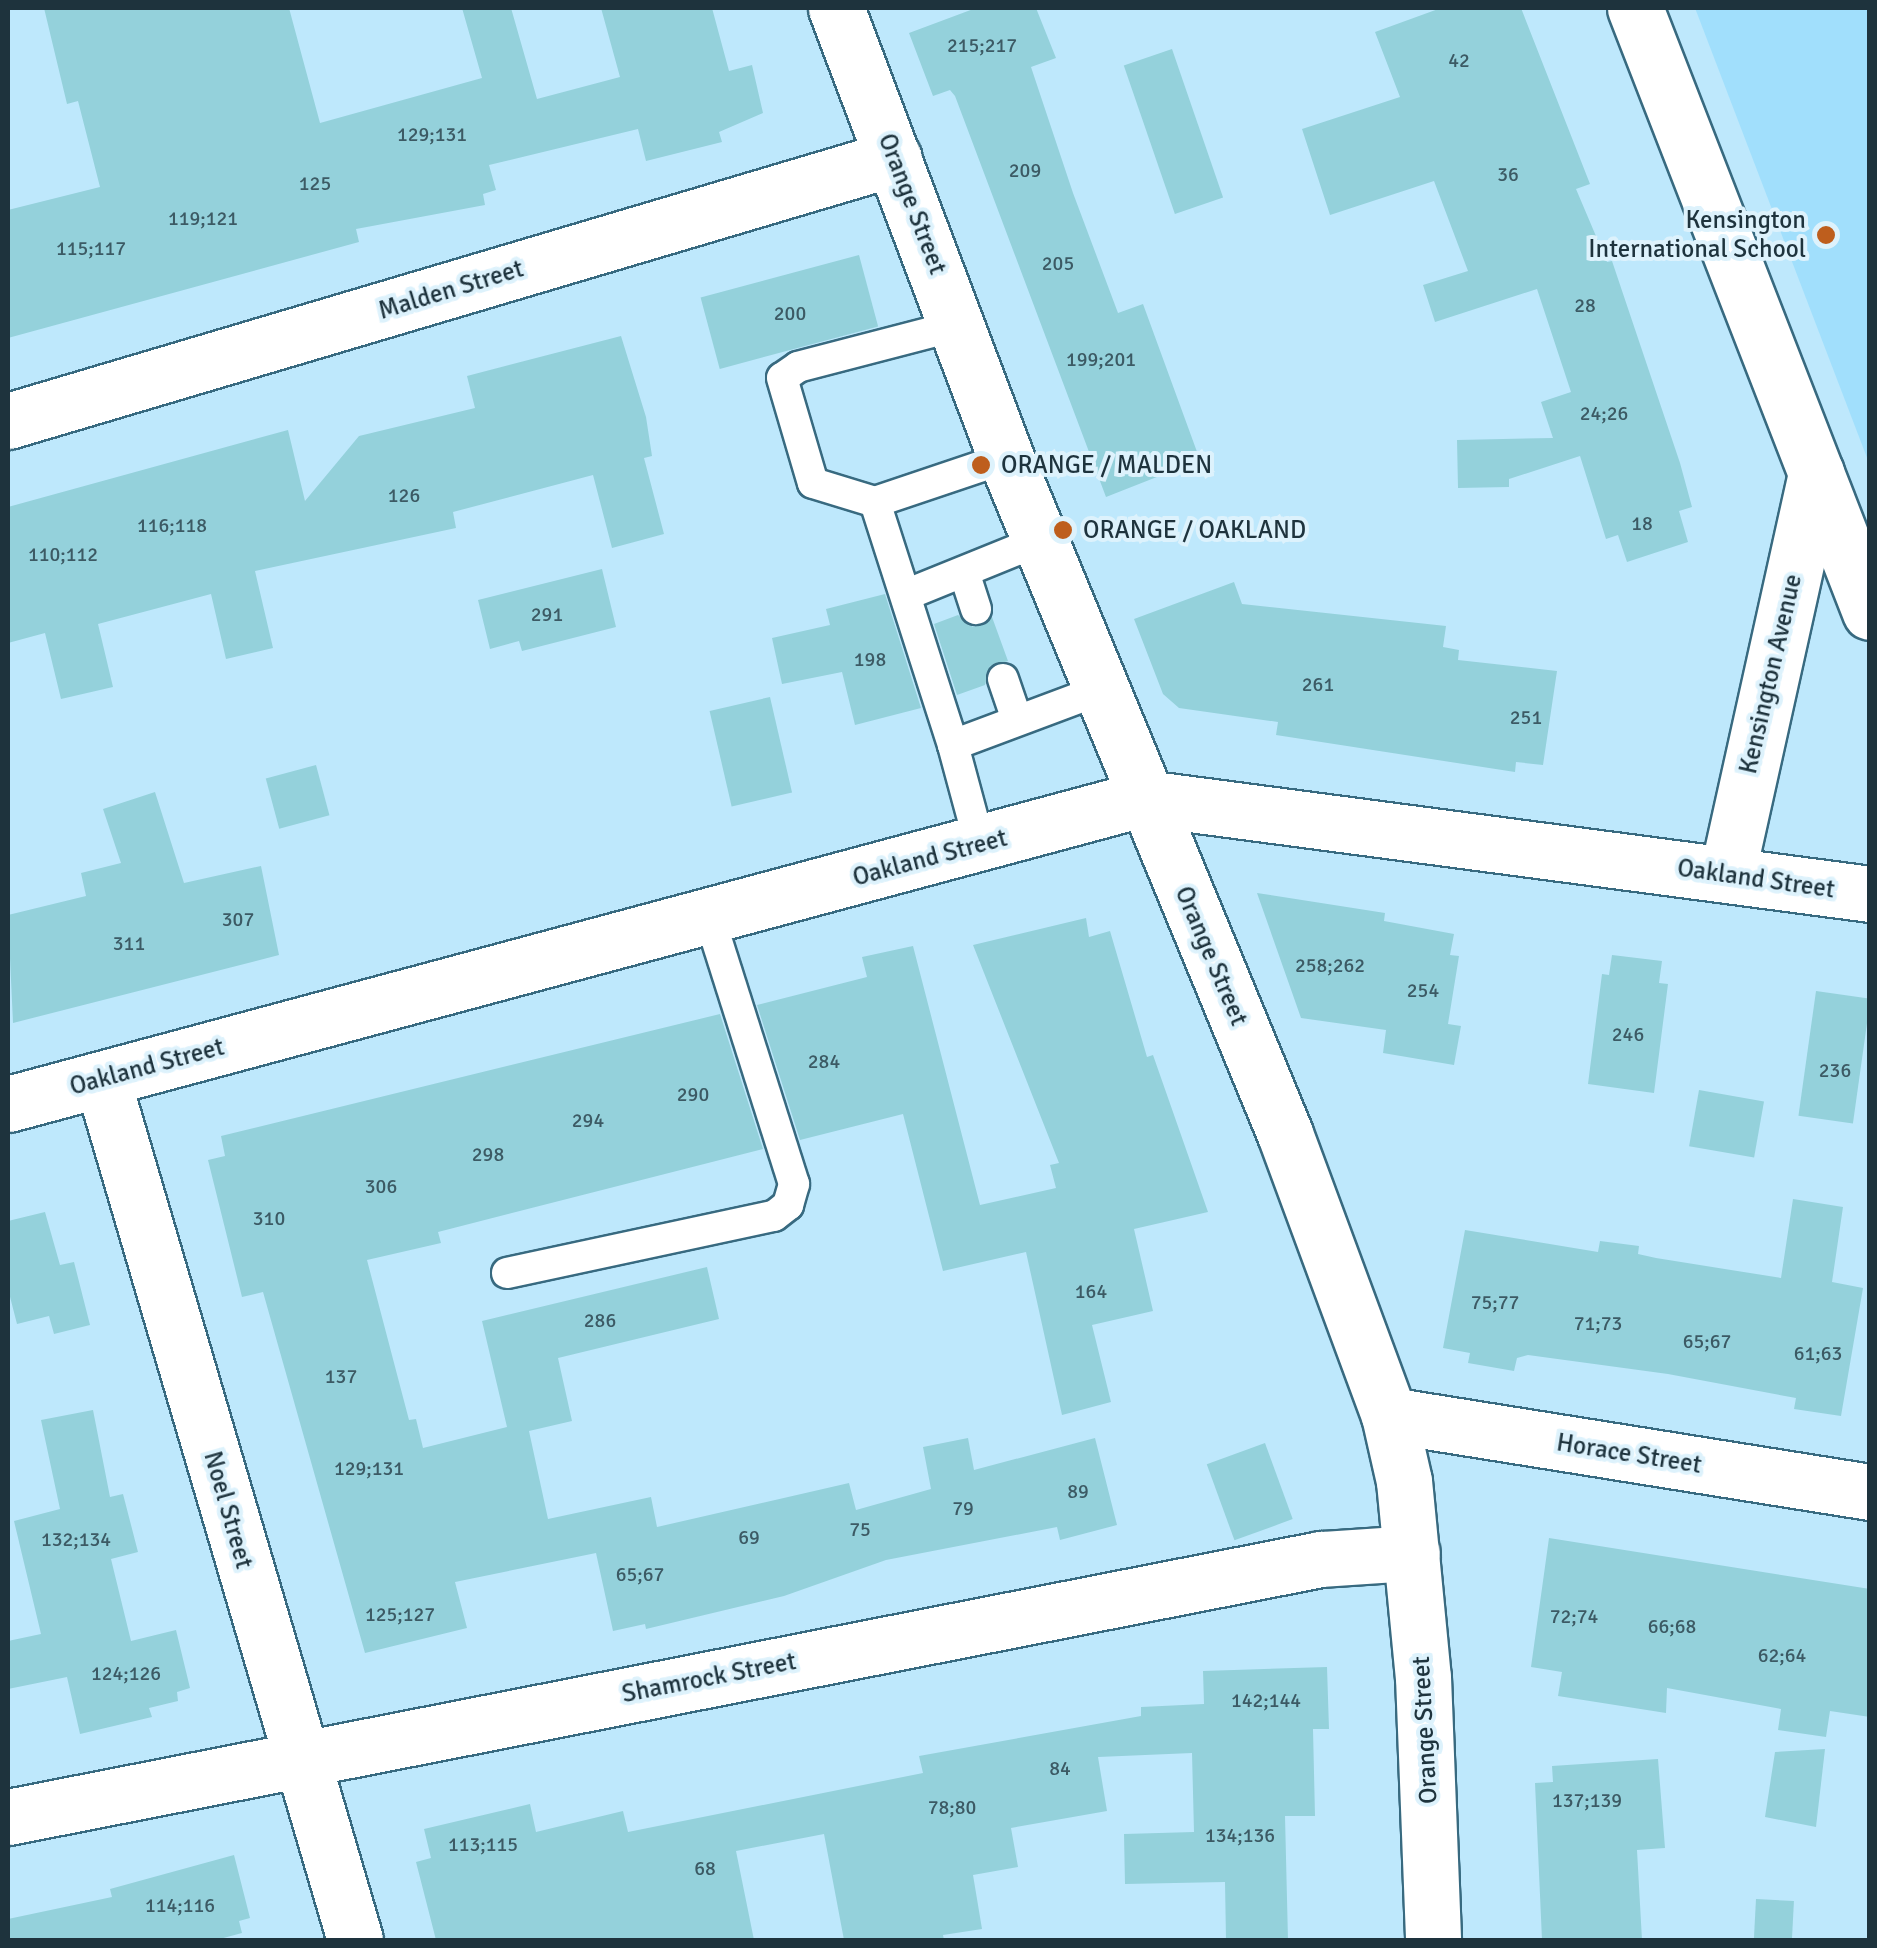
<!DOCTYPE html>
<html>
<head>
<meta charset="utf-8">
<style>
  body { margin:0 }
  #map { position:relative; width:1877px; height:1948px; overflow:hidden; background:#bee8fc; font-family:Signika,sans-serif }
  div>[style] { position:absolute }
  .built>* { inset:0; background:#a1dffc }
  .building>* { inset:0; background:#94d1db; transform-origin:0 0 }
  .roads { filter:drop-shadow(2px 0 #386a80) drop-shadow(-2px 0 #386a80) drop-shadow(0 2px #386a80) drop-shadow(0 -2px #386a80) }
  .lane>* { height:30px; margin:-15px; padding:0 15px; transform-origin:15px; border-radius:15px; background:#fff }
  .street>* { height:55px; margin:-27.5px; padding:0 27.5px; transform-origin:27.5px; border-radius:27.5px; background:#fff }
  .secondary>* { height:55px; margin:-27.5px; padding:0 27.5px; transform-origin:27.5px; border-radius:27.5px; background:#fff }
  .dots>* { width:28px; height:28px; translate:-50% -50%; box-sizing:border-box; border:5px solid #ddf2fc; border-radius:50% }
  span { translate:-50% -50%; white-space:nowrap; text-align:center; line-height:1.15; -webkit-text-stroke:8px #ddf2fc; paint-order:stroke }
  .number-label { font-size:20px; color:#3c5a64 }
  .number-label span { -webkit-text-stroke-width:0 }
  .street-label { font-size:25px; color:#1e333d }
  .poi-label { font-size:25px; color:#1e333d }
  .right { translate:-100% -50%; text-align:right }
  .left { translate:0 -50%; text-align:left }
  .frame { position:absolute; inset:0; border:10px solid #1e333d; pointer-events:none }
</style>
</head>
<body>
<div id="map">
  <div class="built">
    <i style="clip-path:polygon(1695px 8px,1869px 8px,1869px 463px)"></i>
  </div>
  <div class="building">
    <i style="clip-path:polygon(44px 8px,289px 8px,320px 123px,482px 78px,462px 8px,511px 8px,537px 99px,620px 77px,601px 8px,712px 8px,729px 71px,752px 65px,763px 113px,719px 132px,722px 142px,646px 161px,638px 129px,489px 165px,496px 190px,483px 194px,485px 205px,356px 229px,359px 242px,8px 338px,8px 210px,100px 187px,78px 101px,67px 104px)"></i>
    <i style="clip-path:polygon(976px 8px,1036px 8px,1056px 58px,1031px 67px,1073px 193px,1118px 313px,1143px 304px,1200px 460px,1106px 497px,955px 96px,950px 90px,933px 96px,909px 33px)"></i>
    <i style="clip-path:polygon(1441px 8px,1521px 8px,1590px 184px,1576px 189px,1607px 262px,1612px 261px,1680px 463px,1692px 507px,1679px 511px,1688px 542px,1627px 562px,1618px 535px,1606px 539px,1580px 456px,1509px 479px,1509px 487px,1458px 488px,1457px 440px,1553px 438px,1541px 402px,1571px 392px,1537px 289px,1435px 322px,1423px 285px,1468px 271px,1434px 181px,1330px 215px,1302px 129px,1400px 97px,1375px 32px)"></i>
    <i style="left:1172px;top:49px;width:157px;height:51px;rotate:71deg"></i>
    <i style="left:859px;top:255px;width:74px;height:164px;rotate:75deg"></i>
    <i style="clip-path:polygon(621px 336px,646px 417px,652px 456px,644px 458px,664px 534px,612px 548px,593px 475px,453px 512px,456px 528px,255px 571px,273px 648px,226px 659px,211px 594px,98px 624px,113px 687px,61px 699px,45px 633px,8px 643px,8px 507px,288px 430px,305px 501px,359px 436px,475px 408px,467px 376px)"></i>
    <i style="clip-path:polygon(602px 569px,616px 627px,522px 651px,519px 641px,490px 649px,478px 600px)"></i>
    <i style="clip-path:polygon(1234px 582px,1242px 604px,1446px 626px,1443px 647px,1459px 650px,1458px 660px,1557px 671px,1543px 765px,1516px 762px,1515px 772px,1276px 735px,1278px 722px,1179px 708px,1163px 694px,1134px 619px)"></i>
    <i style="clip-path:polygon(885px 594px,921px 708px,855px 725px,842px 672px,782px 684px,772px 638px,830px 625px,826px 609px)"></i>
    <i style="clip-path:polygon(958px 615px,973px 627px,992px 617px,1008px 661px,990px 666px,985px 685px,957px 695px,934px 624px)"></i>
    <i style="left:770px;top:697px;width:98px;height:62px;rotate:77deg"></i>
    <i style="left:316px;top:765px;width:52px;height:52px;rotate:75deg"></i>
    <i style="clip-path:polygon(155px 792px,184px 883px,261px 866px,279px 955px,13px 1023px,8px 915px,86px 896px,81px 873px,121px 863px,103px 809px)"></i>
    <i style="clip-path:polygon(1257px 893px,1385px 913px,1384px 921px,1454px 934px,1450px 955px,1459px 956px,1448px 1024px,1461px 1026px,1454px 1065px,1383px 1053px,1386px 1030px,1301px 1018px)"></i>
    <i style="clip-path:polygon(1086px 918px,1089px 937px,1110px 931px,1147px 1057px,1153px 1055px,1208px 1212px,1134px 1229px,1153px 1311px,1092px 1325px,1111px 1402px,1062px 1415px,1026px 1252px,943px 1271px,903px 1114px,800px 1140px,757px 1005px,867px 977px,862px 957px,913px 946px,980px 1205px,1056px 1188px,1050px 1165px,1059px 1163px,973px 945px)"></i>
    <i style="clip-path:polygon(1612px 955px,1662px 961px,1659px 983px,1668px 984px,1654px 1093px,1588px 1084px,1602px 974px,1609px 975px)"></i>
    <i style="left:1816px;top:991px;width:55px;height:126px;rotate:8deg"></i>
    <i style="clip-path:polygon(720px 1014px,763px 1149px,438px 1232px,441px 1243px,367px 1260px,409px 1420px,416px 1419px,423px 1448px,507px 1427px,482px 1321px,707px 1267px,719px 1319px,558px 1358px,572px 1421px,529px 1431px,548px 1519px,651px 1497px,657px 1527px,849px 1483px,856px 1510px,931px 1489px,923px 1447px,968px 1438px,974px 1470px,1095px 1438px,1117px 1525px,1060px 1540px,1057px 1527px,886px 1560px,784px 1596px,646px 1629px,645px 1624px,613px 1631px,596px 1553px,455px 1582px,467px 1628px,365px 1653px,263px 1292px,242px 1297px,208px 1160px,225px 1156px,221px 1136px)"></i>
    <i style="left:1699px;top:1090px;width:66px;height:57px;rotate:10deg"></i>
    <i style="clip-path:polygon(1793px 1199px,1843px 1207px,1832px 1282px,1863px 1288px,1841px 1416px,1794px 1409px,1796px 1398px,1668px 1374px,1528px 1355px,1517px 1358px,1514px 1371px,1468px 1363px,1470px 1353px,1443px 1348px,1465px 1230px,1598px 1252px,1600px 1241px,1639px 1246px,1638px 1254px,1656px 1258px,1781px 1278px)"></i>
    <i style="clip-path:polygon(45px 1212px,60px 1265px,74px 1262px,90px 1325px,54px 1334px,49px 1316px,17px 1324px,8px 1289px,8px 1221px)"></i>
    <i style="clip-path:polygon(93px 1410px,110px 1497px,123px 1494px,138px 1552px,111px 1559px,131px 1641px,176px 1630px,190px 1688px,177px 1692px,178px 1701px,149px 1708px,152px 1717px,80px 1734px,67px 1677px,8px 1689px,8px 1641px,41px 1634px,14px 1521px,60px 1509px,41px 1420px)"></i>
    <i style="left:1265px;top:1443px;width:81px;height:62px;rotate:70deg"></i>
    <i style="clip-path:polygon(1549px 1538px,1870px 1589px,1870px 1717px,1830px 1711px,1826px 1737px,1778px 1730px,1781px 1709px,1667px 1688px,1666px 1713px,1558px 1696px,1562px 1672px,1531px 1667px)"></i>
    <i style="clip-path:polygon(1327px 1667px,1329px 1729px,1313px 1729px,1315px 1816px,1285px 1816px,1288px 1940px,1226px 1940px,1225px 1882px,1125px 1884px,1124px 1834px,1194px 1832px,1192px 1753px,1098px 1757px,1107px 1811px,1011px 1828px,1018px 1867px,973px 1875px,982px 1929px,943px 1935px,944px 1940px,844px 1940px,824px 1834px,736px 1851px,754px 1940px,436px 1940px,416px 1862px,431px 1858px,424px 1829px,530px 1804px,536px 1832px,623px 1811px,628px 1832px,923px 1773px,919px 1756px,1141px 1716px,1141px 1707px,1204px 1704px,1203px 1671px)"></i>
    <i style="clip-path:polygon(1825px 1749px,1816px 1827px,1765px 1817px,1775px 1752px)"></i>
    <i style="clip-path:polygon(1658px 1759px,1665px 1848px,1637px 1850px,1642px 1940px,1542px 1940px,1535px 1783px,1553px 1782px,1552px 1766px)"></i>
    <i style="clip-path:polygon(234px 1855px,250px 1918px,239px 1921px,242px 1933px,216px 1940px,8px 1940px,8px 1919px,112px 1897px,110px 1889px)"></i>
    <i style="left:1756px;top:1899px;width:38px;height:41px;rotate:3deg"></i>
  </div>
  <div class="roads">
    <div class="lane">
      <i style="left:959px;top:325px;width:166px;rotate:165.4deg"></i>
      <i style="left:798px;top:367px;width:19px;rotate:145deg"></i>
      <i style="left:782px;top:378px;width:109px;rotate:73.6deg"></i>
      <i style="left:813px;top:483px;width:65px;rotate:17deg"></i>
      <i style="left:875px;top:502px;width:138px;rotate:-18.6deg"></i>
      <i style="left:875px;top:502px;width:255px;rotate:72.2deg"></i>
      <i style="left:953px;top:745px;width:157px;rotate:-20.5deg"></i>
      <i style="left:964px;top:572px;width:39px;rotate:72deg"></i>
      <i style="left:908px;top:594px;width:144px;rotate:-22.1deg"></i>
      <i style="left:1003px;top:679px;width:40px;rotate:71.1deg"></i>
      <i style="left:953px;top:745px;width:104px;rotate:74.9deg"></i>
      <i style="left:507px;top:1273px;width:273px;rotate:-12.1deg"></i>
      <i style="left:774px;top:1216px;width:18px;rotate:-38deg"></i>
      <i style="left:788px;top:1205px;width:22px;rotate:-74deg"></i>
      <i style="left:794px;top:1184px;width:281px;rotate:-107.6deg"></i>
    </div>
    <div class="street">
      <i style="left:1635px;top:8px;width:648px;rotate:68.74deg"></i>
      <i style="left:8px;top:421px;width:924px;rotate:-16.53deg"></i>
      <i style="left:1727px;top:875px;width:412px;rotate:-77.5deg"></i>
      <i style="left:102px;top:1079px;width:897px;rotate:73.62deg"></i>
      <i style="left:1389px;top:1415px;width:487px;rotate:9.1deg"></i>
      <i style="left:8px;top:1817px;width:1338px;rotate:-11.12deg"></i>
      <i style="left:1321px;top:1559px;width:91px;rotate:-3.8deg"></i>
    </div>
    <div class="secondary">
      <i style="left:836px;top:8px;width:481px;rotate:69.3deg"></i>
      <i style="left:1006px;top:458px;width:731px;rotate:67.57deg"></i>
      <i style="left:1285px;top:1134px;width:300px;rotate:69.7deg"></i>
      <i style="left:1389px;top:1415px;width:68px;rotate:77.2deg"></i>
      <i style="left:1404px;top:1481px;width:197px;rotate:84.5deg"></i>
      <i style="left:1423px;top:1677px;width:263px;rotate:87.8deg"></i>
      <i style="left:8px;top:1104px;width:1177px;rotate:-15.06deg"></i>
      <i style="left:1145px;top:798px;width:731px;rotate:7.54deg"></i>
    </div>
  </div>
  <div class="dots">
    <i style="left:1826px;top:235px;background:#be5e1d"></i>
    <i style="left:981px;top:465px;background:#be5e1d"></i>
    <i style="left:1063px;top:530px;background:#be5e1d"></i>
  </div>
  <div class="number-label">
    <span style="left:982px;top:45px">215;217</span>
    <span style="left:1459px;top:60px">42</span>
    <span style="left:432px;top:134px">129;131</span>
    <span style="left:1025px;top:170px">209</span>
    <span style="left:1508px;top:174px">36</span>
    <span style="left:315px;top:183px">125</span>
    <span style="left:203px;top:218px">119;121</span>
    <span style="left:91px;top:248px">115;117</span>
    <span style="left:1058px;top:263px">205</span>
    <span style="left:1585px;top:305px">28</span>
    <span style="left:790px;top:313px">200</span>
    <span style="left:1101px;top:359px">199;201</span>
    <span style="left:1604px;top:413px">24;26</span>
    <span style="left:404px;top:495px">126</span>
    <span style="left:1642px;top:523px">18</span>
    <span style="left:172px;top:525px">116;118</span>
    <span style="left:63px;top:554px">110;112</span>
    <span style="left:547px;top:614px">291</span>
    <span style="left:870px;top:659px">198</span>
    <span style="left:1318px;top:684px">261</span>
    <span style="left:1526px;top:717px">251</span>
    <span style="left:238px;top:919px">307</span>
    <span style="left:129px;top:943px">311</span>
    <span style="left:1330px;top:965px">258;262</span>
    <span style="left:1423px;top:990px">254</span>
    <span style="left:1628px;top:1034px">246</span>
    <span style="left:824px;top:1061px">284</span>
    <span style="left:1835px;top:1070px">236</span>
    <span style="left:693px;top:1094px">290</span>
    <span style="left:588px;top:1120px">294</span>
    <span style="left:488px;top:1154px">298</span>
    <span style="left:381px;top:1186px">306</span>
    <span style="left:269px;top:1218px">310</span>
    <span style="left:1091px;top:1291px">164</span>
    <span style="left:1495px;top:1302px">75;77</span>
    <span style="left:600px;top:1320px">286</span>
    <span style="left:1598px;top:1323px">71;73</span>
    <span style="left:1707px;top:1341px">65;67</span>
    <span style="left:1818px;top:1353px">61;63</span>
    <span style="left:341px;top:1376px">137</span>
    <span style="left:369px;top:1468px">129;131</span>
    <span style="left:1078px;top:1491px">89</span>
    <span style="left:963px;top:1508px">79</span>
    <span style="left:860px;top:1529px">75</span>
    <span style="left:749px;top:1537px">69</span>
    <span style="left:76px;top:1539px">132;134</span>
    <span style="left:640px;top:1574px">65;67</span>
    <span style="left:400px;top:1614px">125;127</span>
    <span style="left:1574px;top:1616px">72;74</span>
    <span style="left:1672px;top:1626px">66;68</span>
    <span style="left:1782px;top:1655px">62;64</span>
    <span style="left:126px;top:1673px">124;126</span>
    <span style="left:1266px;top:1700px">142;144</span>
    <span style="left:1060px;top:1768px">84</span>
    <span style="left:1587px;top:1800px">137;139</span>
    <span style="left:952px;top:1807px">78;80</span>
    <span style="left:1240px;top:1835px">134;136</span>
    <span style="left:483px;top:1844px">113;115</span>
    <span style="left:705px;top:1868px">68</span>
    <span style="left:180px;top:1905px">114;116</span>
  </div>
  <div class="street-label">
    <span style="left:912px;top:204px;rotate:69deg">Orange Street</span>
    <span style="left:451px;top:290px;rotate:-17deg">Malden Street</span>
    <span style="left:1771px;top:674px;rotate:-77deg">Kensington Avenue</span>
    <span style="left:930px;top:858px;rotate:-15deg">Oakland Street</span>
    <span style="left:1756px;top:879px;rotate:8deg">Oakland Street</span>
    <span style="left:1211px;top:956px;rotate:67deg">Orange Street</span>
    <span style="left:147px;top:1067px;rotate:-15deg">Oakland Street</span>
    <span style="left:1629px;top:1454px;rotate:9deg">Horace Street</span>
    <span style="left:228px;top:1510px;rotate:74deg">Noel Street</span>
    <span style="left:709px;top:1678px;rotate:-11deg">Shamrock Street</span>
    <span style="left:1425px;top:1730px;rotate:-93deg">Orange Street</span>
  </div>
  <div class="poi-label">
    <span class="right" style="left:1806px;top:235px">Kensington<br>International School</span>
    <span class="left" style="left:1001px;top:465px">ORANGE / MALDEN</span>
    <span class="left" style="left:1083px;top:530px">ORANGE / OAKLAND</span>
  </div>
  <div class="frame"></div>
</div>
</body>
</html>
